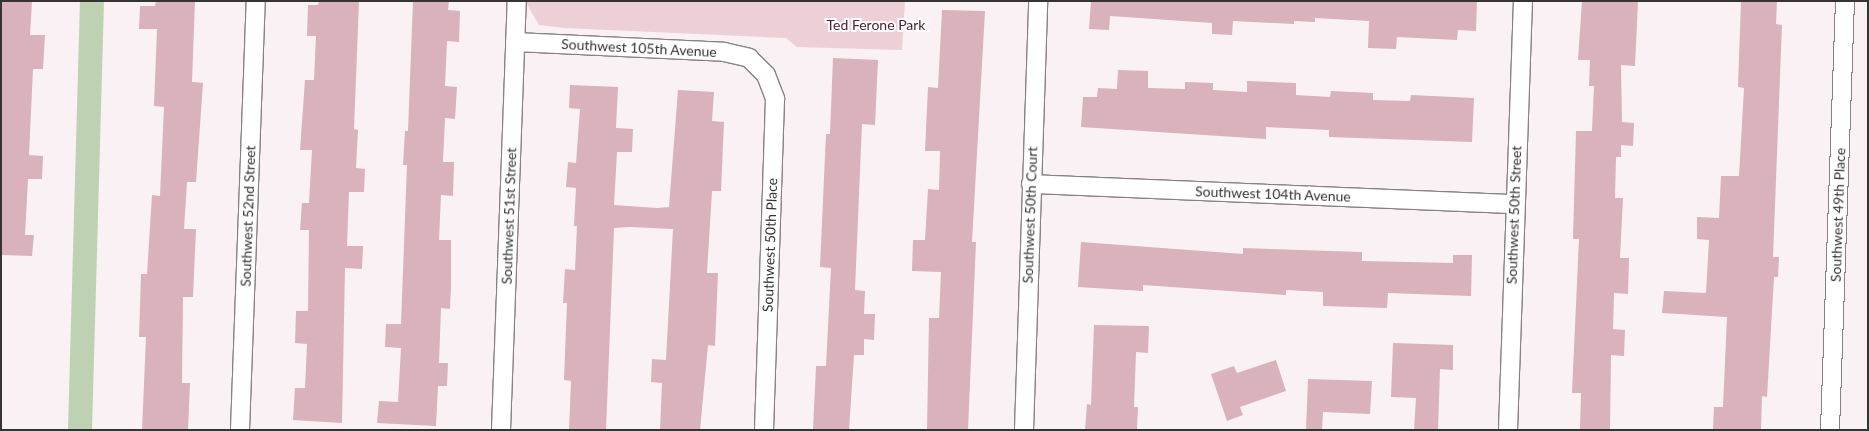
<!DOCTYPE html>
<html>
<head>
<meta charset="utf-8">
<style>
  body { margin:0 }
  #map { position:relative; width:1869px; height:431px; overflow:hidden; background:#f9f1f3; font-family:Lato,sans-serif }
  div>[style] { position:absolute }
  .green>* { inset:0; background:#edd0d6 }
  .canal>* { height:24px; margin:-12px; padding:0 12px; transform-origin:12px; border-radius:12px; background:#bed1b2 }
  .building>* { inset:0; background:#d9b2bb }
  .roads { filter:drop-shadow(1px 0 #888183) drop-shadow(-1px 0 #888183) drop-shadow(0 1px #888183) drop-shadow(0 -1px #888183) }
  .minor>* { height:18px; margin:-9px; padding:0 9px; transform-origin:9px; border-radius:9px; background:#fff }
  span { translate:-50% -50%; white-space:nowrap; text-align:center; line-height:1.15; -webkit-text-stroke:4px #fff; paint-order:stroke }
  .park-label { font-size:14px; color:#512030 }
  .street-label { font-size:14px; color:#363333 }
  .frame { position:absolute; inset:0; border:2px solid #363333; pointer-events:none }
</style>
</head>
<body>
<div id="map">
  <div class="green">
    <i style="clip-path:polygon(525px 1px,905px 1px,902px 50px,797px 47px,786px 38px,564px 28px,539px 25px)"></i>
  </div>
  <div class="canal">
    <i style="left:80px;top:430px;width:429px;rotate:-88.4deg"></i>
  </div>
  <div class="building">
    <i style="clip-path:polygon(1px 1px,32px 1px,30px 35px,45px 35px,43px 69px,33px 69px,29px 155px,43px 156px,42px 179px,28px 179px,25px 235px,34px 235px,32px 256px,1px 255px)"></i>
    <i style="clip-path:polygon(156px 1px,195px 1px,192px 82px,203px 83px,196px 182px,187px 182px,184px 229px,196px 229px,193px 297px,183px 297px,182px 383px,190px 383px,188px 430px,142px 430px,146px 337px,139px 337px,141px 274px,147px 274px,152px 195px,160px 196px,164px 107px,154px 106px,157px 29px,139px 29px,140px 6px,155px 6px)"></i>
    <i style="clip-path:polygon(319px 1px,359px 1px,354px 129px,358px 130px,356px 168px,365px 169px,364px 192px,349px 192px,347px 246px,363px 246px,362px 269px,345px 268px,342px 423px,293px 420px,295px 388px,305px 388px,307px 344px,295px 343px,296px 311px,308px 311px,309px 230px,300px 230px,302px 203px,309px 203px,312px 150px,300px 150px,305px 80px,314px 80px,316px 36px,307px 36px,308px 5px,318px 5px)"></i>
    <i style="clip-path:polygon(413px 1px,449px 1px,448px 10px,460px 11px,459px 42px,447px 41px,445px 86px,457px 87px,455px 119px,445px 118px,443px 162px,454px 162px,453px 196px,441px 195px,439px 240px,451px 240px,451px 286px,450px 309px,441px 308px,439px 363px,448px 363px,447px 386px,438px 386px,436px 426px,377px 423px,379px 401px,398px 402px,401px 348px,385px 347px,386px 324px,401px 324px,407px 165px,403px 165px,405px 131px,408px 131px)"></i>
    <i style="clip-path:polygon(1091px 1px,1477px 1px,1476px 31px,1458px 30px,1457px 40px,1397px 37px,1396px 49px,1368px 48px,1369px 21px,1315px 18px,1315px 22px,1294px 21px,1294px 24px,1233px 21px,1232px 35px,1212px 34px,1212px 23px,1110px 16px,1109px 30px,1089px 29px)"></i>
    <i style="clip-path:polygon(1582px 1px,1638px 1px,1635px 66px,1621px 65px,1622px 122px,1634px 123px,1633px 146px,1621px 145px,1621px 157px,1616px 157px,1615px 198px,1623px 198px,1620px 258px,1629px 258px,1628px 294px,1614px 293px,1613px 329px,1625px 330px,1624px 356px,1611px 355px,1610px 430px,1580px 430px,1581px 393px,1572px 393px,1579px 239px,1573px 239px,1576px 131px,1592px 131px,1594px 86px,1589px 86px,1590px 60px,1578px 60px)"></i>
    <i style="clip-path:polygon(1741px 1px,1777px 1px,1776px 24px,1782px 25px,1773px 257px,1779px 257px,1778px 277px,1774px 277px,1767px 397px,1762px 396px,1761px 430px,1713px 430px,1714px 407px,1723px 407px,1727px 317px,1662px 313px,1664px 291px,1706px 293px,1709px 240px,1697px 239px,1697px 217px,1719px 218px,1721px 176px,1739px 176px,1744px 88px,1738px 87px)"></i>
    <i style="clip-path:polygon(942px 10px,985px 11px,972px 242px,976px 242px,968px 430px,927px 430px,929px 318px,939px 318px,941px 272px,912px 271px,913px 240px,925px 240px,928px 189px,939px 190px,940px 151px,925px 151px,928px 87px,938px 88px)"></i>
    <i style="clip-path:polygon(833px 58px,878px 60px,875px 125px,862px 124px,855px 290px,865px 291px,864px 314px,875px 314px,874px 340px,864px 339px,864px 355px,854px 355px,849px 430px,813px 430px,816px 366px,826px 366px,831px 268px,820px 267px,826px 134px,830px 134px)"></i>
    <i style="clip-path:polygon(1118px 70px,1148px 71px,1148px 88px,1185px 89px,1185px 82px,1213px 83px,1213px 90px,1247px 92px,1247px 81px,1296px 83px,1296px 95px,1330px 97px,1331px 91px,1373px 93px,1373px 100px,1410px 101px,1411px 95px,1474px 98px,1472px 142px,1329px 137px,1329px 130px,1266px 127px,1266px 139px,1081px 127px,1083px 97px,1097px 97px,1098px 88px,1117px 89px)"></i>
    <i style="clip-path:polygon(570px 85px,618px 87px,616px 128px,633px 129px,632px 152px,617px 152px,614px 205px,657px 208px,669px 207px,678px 90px,714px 92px,712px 121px,724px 122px,721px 191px,712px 191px,707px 273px,718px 273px,716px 322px,715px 346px,708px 345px,700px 430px,660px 430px,662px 383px,651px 382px,652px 359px,666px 360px,673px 229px,630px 227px,614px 228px,606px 430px,569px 430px,571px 381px,564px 380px,567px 303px,563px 303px,565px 269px,575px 270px,577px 226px,574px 226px,576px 188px,566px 187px,568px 162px,576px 163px,580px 109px,569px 108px)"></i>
    <i style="clip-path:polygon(1081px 242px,1243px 254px,1243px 248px,1362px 252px,1362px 261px,1453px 263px,1453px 255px,1472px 255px,1471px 296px,1388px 293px,1387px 308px,1323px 306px,1323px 292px,1286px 290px,1286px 295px,1143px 285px,1143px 291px,1078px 287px)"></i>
    <i style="clip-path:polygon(1094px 325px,1149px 326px,1148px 353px,1136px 352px,1134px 407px,1138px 407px,1137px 430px,1085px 430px,1087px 404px,1091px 405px)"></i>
    <i style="clip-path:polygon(1393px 343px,1453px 345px,1453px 370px,1440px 369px,1438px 430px,1414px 430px,1416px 398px,1391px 397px)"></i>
    <i style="clip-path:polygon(1276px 360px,1286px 391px,1240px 407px,1243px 415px,1227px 421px,1211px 374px,1234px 366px,1237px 373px)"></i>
    <i style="clip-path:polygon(1308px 379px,1372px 381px,1370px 414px,1323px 412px,1322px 430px,1306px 430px)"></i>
  </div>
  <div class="roads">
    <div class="minor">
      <i style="left:515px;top:42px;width:209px;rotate:2.7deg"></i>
      <i style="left:724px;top:52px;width:26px;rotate:13deg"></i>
      <i style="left:749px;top:58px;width:24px;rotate:45deg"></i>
      <i style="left:766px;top:75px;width:26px;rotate:69deg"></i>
      <i style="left:775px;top:99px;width:331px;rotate:91.9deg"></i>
      <i style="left:1031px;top:184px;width:483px;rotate:2.4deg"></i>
      <i style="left:240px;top:430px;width:429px;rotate:-87.9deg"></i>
      <i style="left:501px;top:430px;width:429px;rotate:-87.9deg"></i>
      <i style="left:1024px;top:430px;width:429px;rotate:-88.1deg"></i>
      <i style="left:1508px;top:430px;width:429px;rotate:-88deg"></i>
      <i style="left:1830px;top:430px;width:429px;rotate:-88deg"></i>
    </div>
  </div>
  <div class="park-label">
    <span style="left:876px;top:25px">Ted Ferone Park</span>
  </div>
  <div class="street-label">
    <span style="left:639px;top:48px;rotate:3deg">Southwest 105th Avenue</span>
    <span style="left:1273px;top:194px;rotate:2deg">Southwest 104th Avenue</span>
    <span style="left:1030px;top:215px;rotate:-88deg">Southwest 50th Court</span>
    <span style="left:1514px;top:215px;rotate:-88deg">Southwest 50th Street</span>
    <span style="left:1838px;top:215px;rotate:-88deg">Southwest 49th Place</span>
    <span style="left:248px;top:216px;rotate:-88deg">Southwest 52nd Street</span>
    <span style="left:509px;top:216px;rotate:-88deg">Southwest 51st Street</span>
    <span style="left:770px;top:245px;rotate:-88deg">Southwest 50th Place</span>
  </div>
  <div class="frame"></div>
</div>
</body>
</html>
